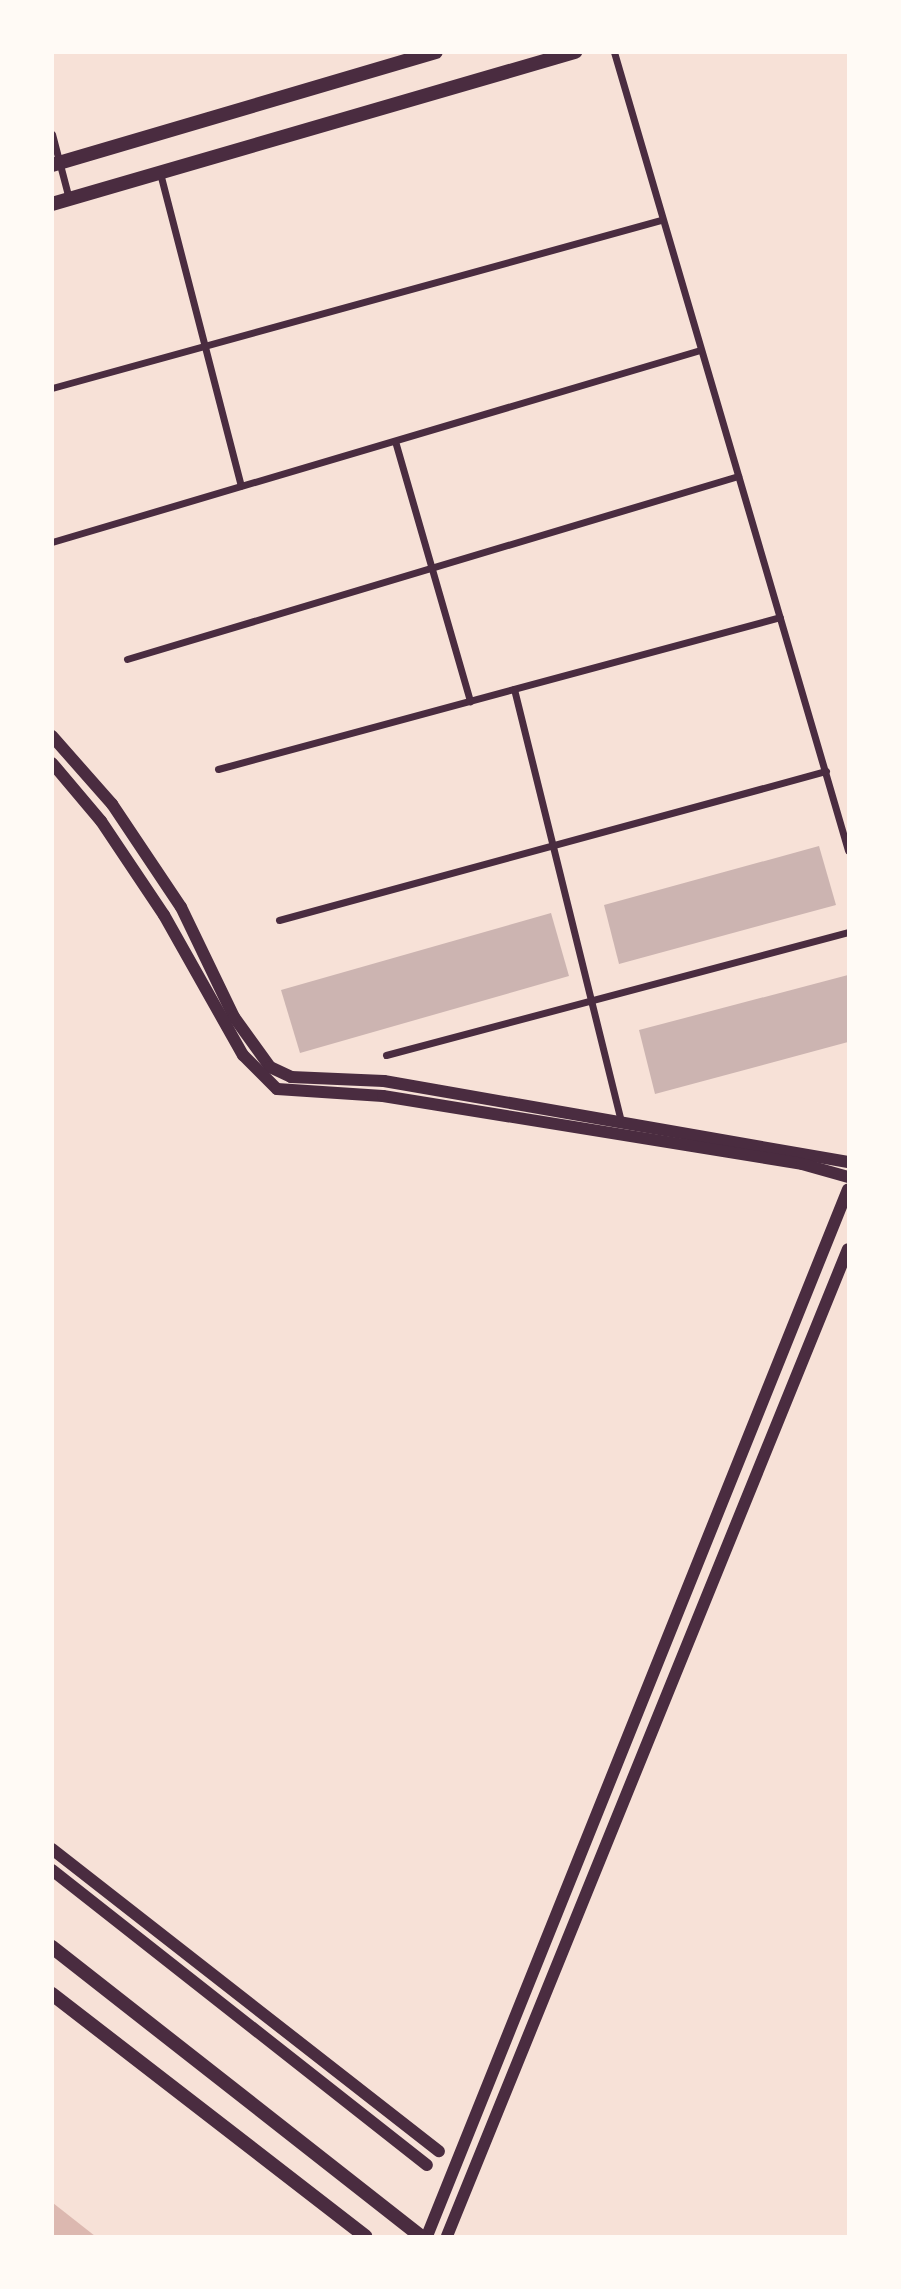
<!DOCTYPE html>
<style>
body{margin:0}
#map{position:relative;width:901px;height:2289px;overflow:hidden;background:#f7e1d7;font-family:"Open Sans",sans-serif}
div>[style]{position:absolute}
[style*='--x']{left:calc(var(--x)*1px);top:calc(var(--y)*1px);width:calc(var(--w)*1px);rotate:calc(var(--a)*1deg)}
.water>*{inset:0;background:#dcb8b0}
.building>*{inset:0;background:#ccb4b1}
.minor>*{height:7px;margin:-3.5px;padding:0 3.5px;transform-origin:3.5px;border-radius:3.5px;background:#4a2c40}
.tertiary>*{height:12px;margin:-6px;padding:0 6px;transform-origin:6px;border-radius:6px;background:#4a2c40}
.secondary>*{height:14px;margin:-7px;padding:0 7px;transform-origin:7px;border-radius:7px;background:#4a2c40}
span{translate:-50% -50%;white-space:nowrap;text-align:center;line-height:1.15;-webkit-text-stroke:7px #fffaf5;paint-order:stroke}
.frame{position:absolute;inset:0;border:54px solid #fffaf5;pointer-events:none}
</style>
<div id="map">
<div class="water">
<i style="clip-path:polygon(53px 2203px,95px 2236px,53px 2236px)"></i>
</div>
<div class="building">
<i style="clip-path:polygon(819px 846px,836px 905px,619px 964px,604px 905px)"></i>
<i style="clip-path:polygon(551px 913px,569px 976px,300px 1053px,281px 990px)"></i>
<i style="clip-path:polygon(848px 975px,848px 1042px,655px 1094px,639px 1030px)"></i>
</div>
<div class="minor">
<i style="--x:614;--y:52;--w:832;--a:73.66"></i>
<i style="--x:52;--y:134;--w:67;--a:75.3"></i>
<i style="--x:160;--y:173;--w:323;--a:75.5"></i>
<i style="--x:52;--y:388;--w:632;--a:-15.42"></i>
<i style="--x:395;--y:441;--w:271;--a:73.9"></i>
<i style="--x:52;--y:542;--w:676;--a:-16.5"></i>
<i style="--x:127;--y:659;--w:638;--a:-16.67"></i>
<i style="--x:514;--y:689;--w:444;--a:76.1"></i>
<i style="--x:218;--y:769;--w:582;--a:-15.13"></i>
<i style="--x:279;--y:920;--w:567;--a:-15.24"></i>
<i style="--x:386;--y:1055;--w:478;--a:-14.9"></i>
</div>
<div class="tertiary">
<i style="--x:52;--y:736;--w:91;--a:48.6"></i>
<i style="--x:112;--y:804;--w:124;--a:56.2"></i>
<i style="--x:181;--y:907;--w:122;--a:64.3"></i>
<i style="--x:234;--y:1017;--w:62;--a:54.2"></i>
<i style="--x:270;--y:1067;--w:23;--a:25"></i>
<i style="--x:291;--y:1077;--w:93;--a:2.5"></i>
<i style="--x:384;--y:1081;--w:471;--a:9.9"></i>
<i style="--x:52;--y:763;--w:76;--a:49.8"></i>
<i style="--x:101;--y:821;--w:113;--a:56.2"></i>
<i style="--x:164;--y:915;--w:161;--a:60.6"></i>
<i style="--x:243;--y:1055;--w:48;--a:45"></i>
<i style="--x:277;--y:1089;--w:106;--a:3.8"></i>
<i style="--x:383;--y:1096;--w:424;--a:9.2"></i>
<i style="--x:802;--y:1164;--w:48;--a:15.8"></i>
<i style="--x:52;--y:1849;--w:491;--a:38"></i>
<i style="--x:52;--y:1870;--w:477;--a:38.2"></i>
<i style="--x:427;--y:2236;--w:1128;--a:-68.09"></i>
<i style="--x:447;--y:2236;--w:1065;--a:-67.89"></i>
</div>
<div class="secondary">
<i style="--x:52;--y:165;--w:400;--a:-16.4"></i>
<i style="--x:52;--y:204;--w:545;--a:-16.21"></i>
<i style="--x:52;--y:1947;--w:469;--a:38.1"></i>
<i style="--x:52;--y:1994;--w:396;--a:37.7"></i>
</div>
<div class="frame"></div>
</div>
